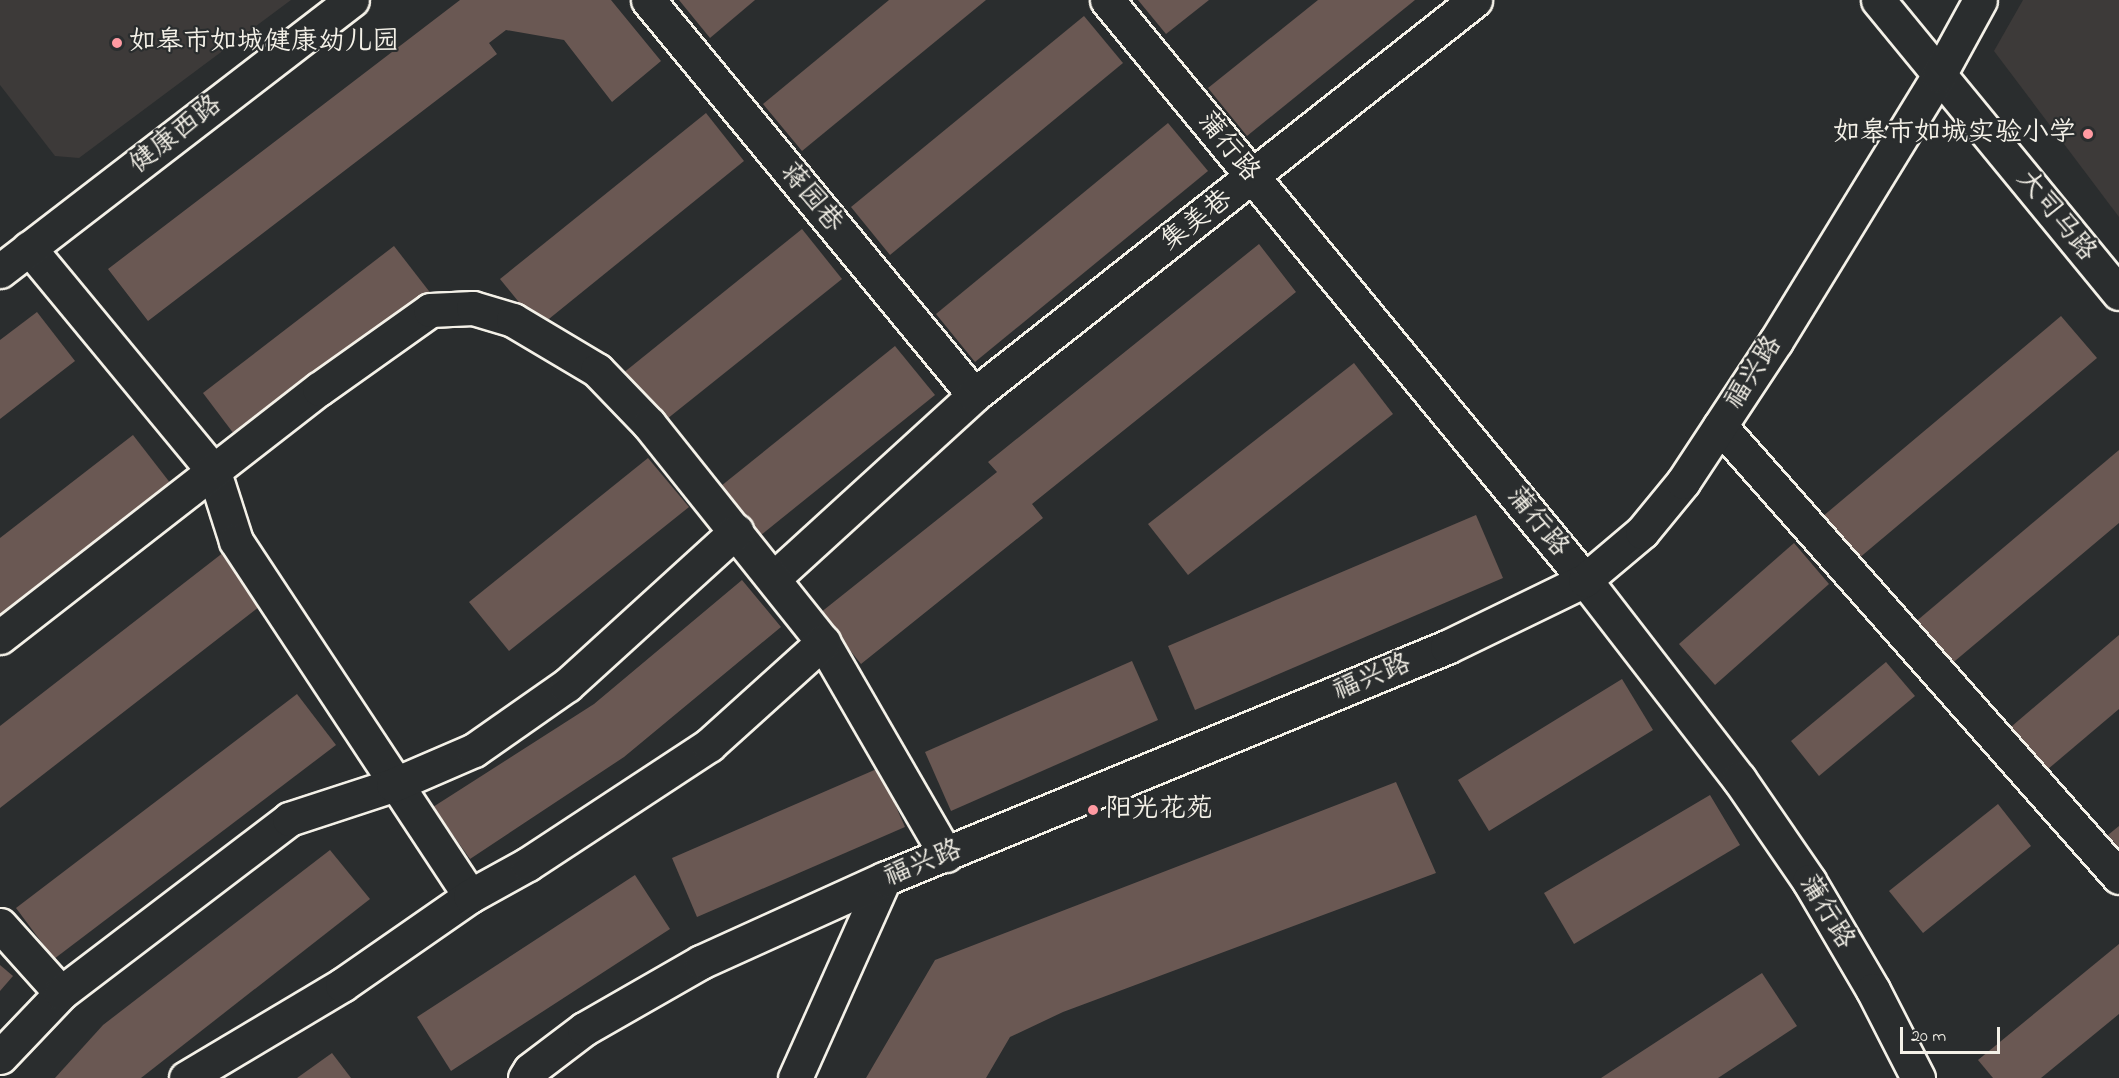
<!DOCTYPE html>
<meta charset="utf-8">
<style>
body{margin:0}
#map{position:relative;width:2119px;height:1078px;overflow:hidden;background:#2a2d2e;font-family:"Indie Flower","LXGW WenKai TC",sans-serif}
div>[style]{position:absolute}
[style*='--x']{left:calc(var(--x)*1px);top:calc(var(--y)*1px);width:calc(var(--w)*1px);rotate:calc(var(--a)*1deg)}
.built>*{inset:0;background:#3d3a39}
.building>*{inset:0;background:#6a5853}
.roads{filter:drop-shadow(2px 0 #f4f1e8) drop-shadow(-2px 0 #f4f1e8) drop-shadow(0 2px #f4f1e8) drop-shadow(0 -2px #f4f1e8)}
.minor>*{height:33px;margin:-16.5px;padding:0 16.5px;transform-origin:16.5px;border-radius:16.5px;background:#2a2d2e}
.tertiary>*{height:33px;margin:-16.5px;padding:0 16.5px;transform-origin:16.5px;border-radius:16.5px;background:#2a2d2e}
.dots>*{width:16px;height:16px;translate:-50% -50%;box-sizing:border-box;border:3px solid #2a2d2e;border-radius:50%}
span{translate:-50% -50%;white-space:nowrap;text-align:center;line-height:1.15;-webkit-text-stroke:4.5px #2a2d2e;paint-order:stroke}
.poi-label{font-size:27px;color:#f4f1e8}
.left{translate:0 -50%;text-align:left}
.right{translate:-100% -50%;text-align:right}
.street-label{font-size:27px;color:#f4f1e8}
.scale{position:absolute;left:1900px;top:1027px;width:100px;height:27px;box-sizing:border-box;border:3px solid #f4f1e8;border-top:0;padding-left:8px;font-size:18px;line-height:21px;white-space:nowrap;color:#f4f1e8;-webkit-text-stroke:4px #2a2d2e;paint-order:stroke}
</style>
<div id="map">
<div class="built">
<i style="clip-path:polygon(0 0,291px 0,79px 158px,55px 156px,0 85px)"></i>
<i style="clip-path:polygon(2023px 0,2119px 0,2119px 217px,1994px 51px)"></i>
</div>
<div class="building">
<i style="clip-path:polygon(460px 0,611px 0,661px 61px,612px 102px,564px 40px,506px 30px,489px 43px,497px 54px,148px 321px,108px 269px)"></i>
<i style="clip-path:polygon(679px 0,755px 0,710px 38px)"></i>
<i style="clip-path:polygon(889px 0,986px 0,802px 151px,763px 104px)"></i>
<i style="clip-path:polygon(1138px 0,1209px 0,1166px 34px)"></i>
<i style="clip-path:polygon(1318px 0,1415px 0,1247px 136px,1208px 88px)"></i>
<i style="clip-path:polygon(1084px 16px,1123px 63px,890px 255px,851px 207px)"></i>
<i style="clip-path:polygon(706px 113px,744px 161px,539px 327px,500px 279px)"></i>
<i style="clip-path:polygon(1168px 123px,1208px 171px,975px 362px,936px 314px)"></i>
<i style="clip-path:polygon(802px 229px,842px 279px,662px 423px,622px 374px)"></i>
<i style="clip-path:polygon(1259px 244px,1296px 292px,1032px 504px,1043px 518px,861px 664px,820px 613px,997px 472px,988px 462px)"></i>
<i style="clip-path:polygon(394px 246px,432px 295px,240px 442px,203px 393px)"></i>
<i style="clip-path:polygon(37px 312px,75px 361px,0 419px,0 340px)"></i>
<i style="clip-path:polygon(2061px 316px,2097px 358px,1858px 559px,1822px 517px)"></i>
<i style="clip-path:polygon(895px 346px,935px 395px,756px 539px,716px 490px)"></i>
<i style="clip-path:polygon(1354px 363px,1393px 414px,1188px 575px,1148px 524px)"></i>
<i style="clip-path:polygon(133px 435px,171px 484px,0 617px,0 538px)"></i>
<i style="clip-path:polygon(2119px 450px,2119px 523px,1949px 666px,1913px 624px)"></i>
<i style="clip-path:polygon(648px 458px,689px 507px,509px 651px,469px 602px)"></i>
<i style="clip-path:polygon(1476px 515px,1503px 578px,1195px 710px,1168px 646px)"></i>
<i style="clip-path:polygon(1794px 543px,1829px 584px,1715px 685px,1679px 644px)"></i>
<i style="clip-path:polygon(224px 552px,264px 603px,0 808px,0 726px)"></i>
<i style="clip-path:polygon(742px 580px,781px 627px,624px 757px,470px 859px,433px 807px,594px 704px)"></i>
<i style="clip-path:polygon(2119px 635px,2119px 709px,2041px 775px,2005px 732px)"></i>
<i style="clip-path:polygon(1132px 661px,1158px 720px,951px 811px,925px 752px)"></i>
<i style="clip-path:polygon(1886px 662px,1915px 696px,1819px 776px,1791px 741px)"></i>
<i style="clip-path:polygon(1622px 679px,1653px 730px,1489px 831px,1458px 780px)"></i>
<i style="clip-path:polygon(297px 694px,336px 745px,54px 959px,16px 908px)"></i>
<i style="clip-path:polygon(879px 768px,905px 827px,697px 917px,672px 858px)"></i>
<i style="clip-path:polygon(1396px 782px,1436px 873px,1063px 1012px,1010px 1037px,986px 1078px,866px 1078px,935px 960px)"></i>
<i style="clip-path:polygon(1710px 795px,1740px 845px,1574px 944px,1544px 893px)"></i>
<i style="clip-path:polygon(1998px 804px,2031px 846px,1923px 933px,1889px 891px)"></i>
<i style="clip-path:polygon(2119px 826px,2119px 848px,2108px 835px)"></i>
<i style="clip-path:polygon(330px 850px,370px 899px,141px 1078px,55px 1078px,103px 1025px)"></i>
<i style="clip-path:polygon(635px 875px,670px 929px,451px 1071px,417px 1017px)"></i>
<i style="clip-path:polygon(2119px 944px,2119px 1014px,2041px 1078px,1993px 1078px,1978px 1060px)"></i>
<i style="clip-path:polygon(0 965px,13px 976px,0 991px)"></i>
<i style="clip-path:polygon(1762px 973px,1797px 1026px,1718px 1078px,1601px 1078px)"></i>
<i style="clip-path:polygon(332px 1053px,351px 1078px,297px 1078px)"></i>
</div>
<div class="roads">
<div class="minor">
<i style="--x:648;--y:0;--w:512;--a:50.47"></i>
<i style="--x:1107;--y:0;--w:752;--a:50.51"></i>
<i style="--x:1585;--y:580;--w:252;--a:52.3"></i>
<i style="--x:1739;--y:779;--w:124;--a:55.5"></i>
<i style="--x:1809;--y:881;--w:126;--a:59.6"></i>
<i style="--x:1873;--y:990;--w:99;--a:62.9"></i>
<i style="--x:29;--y:248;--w:291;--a:50.4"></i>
<i style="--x:214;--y:472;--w:72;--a:72.3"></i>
<i style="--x:236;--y:541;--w:425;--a:56.6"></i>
<i style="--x:1720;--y:426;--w:602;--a:48.5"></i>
<i style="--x:775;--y:577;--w:270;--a:-42.4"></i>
<i style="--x:974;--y:395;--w:638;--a:-38.25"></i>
<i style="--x:0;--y:637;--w:404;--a:-37.9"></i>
<i style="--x:319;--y:389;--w:136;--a:-35.4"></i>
<i style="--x:430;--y:310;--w:43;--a:-2.7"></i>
<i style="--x:473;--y:308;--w:42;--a:16.7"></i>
<i style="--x:513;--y:320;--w:98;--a:30.8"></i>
<i style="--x:597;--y:370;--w:75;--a:46.1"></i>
<i style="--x:649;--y:424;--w:279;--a:51.4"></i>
<i style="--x:823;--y:642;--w:246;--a:60"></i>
<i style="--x:0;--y:925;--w:91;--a:48.1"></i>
<i style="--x:0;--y:1057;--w:88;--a:-46.4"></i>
<i style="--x:61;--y:993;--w:287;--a:-37.3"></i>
<i style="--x:289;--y:819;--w:109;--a:-18.1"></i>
<i style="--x:393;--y:785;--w:88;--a:-23.4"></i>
<i style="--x:474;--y:750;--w:113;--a:-35"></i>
<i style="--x:567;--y:685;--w:229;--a:-42.3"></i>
<i style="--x:186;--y:1078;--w:182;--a:-30.8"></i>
<i style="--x:342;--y:985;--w:156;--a:-34.8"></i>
<i style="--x:470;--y:896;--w:66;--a:-28.9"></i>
<i style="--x:528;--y:864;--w:217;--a:-33.3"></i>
<i style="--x:709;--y:745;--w:154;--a:-42.1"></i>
<i style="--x:795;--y:1078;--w:218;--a:-65.9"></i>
</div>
<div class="tertiary">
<i style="--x:1878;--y:0;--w:379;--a:50.6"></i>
<i style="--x:0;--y:271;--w:444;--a:-37.6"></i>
<i style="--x:525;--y:1078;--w:9;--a:-58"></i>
<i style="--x:530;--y:1070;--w:68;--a:-37.2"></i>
<i style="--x:584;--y:1029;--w:135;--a:-29.8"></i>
<i style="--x:701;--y:962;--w:201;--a:-24.4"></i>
<i style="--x:884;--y:879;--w:609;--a:-22.4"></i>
<i style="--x:1447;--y:647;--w:153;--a:-25.9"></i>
<i style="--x:1585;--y:580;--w:75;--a:-40.1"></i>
<i style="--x:1642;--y:532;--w:65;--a:-50.6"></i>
<i style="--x:1683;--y:482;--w:169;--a:-56.6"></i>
<i style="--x:1776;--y:341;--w:312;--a:-58.5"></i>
<i style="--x:1939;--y:75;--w:85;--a:-61.3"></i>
</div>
</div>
<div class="dots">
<i style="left:117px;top:43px;background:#ff9aa2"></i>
<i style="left:2088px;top:134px;background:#ff9aa2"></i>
<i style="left:1093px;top:810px;background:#ff9aa2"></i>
</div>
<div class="poi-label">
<span class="left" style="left:129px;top:43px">如皋市如城健康幼儿园</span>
<span class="right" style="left:2076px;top:134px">如皋市如城实验小学</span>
<span class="left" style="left:1105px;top:810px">阳光花苑</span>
</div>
<div class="street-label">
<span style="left:176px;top:135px;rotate:-38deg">健康西路</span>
<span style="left:1228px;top:147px;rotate:51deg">蒲行路</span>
<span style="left:811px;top:198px;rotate:50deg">蒋园巷</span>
<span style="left:2056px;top:216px;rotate:51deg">大司马路</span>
<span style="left:1197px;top:221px;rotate:-38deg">集美巷</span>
<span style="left:1754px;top:373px;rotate:-57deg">福兴路</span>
<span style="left:1537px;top:522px;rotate:51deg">蒲行路</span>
<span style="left:1372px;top:678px;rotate:-22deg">福兴路</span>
<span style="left:923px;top:864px;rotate:-22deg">福兴路</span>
<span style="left:1826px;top:912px;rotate:59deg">蒲行路</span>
</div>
<div class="scale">20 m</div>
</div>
